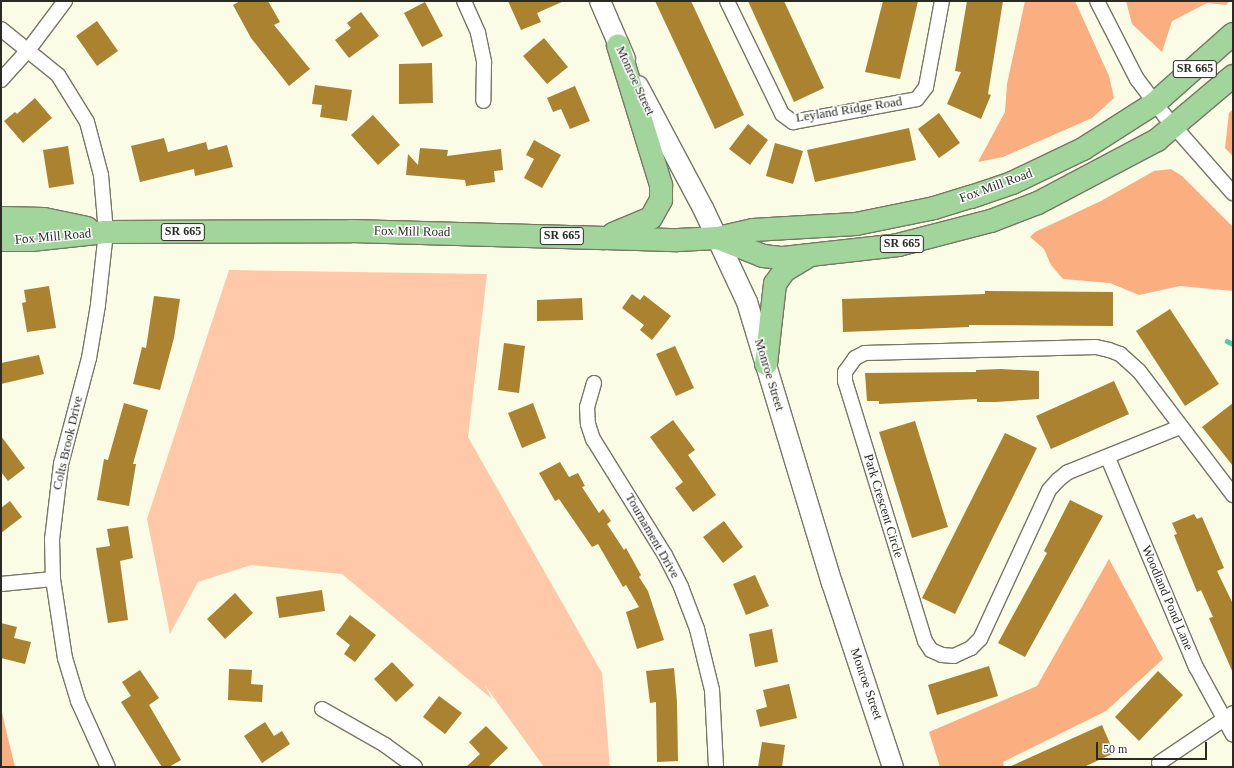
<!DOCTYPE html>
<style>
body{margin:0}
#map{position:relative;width:1234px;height:768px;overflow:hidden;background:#fafce6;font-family:"Times New Roman",serif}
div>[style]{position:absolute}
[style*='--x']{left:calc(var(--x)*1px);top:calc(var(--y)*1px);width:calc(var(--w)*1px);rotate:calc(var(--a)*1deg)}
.green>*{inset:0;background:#fec8a9}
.forest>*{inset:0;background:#fbae80}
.stream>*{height:4.5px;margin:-2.25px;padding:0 2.25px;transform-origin:2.25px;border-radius:2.25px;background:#5cc6a7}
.building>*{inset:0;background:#aa8230}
.roads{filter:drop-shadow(1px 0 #767864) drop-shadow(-1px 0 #767864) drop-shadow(0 1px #767864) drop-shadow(0 -1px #767864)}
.street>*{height:14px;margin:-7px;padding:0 7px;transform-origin:7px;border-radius:7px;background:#fff}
.secondary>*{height:20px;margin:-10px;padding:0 10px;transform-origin:10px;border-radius:10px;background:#fff}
.primary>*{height:22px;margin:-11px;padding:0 11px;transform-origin:11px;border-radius:11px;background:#a1d59b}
span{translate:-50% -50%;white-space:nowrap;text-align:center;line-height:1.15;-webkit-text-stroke:3px #fff;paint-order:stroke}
.shield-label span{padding:1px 3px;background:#fff;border:1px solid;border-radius:3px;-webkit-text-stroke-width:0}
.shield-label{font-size:12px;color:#2a2b23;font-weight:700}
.street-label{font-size:13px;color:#2a2b23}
.frame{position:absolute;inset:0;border:2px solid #2a2b23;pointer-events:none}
.scale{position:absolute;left:1096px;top:742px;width:111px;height:18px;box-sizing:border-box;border:2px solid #2a2b23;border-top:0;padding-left:5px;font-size:12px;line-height:14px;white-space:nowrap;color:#2a2b23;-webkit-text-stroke:3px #fff;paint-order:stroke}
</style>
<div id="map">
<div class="green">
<i style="clip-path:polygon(229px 270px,487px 274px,468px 437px,602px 673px,610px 767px,544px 767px,484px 684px,492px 699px,342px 574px,251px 565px,198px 582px,170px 634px,147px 519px)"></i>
</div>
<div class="forest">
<i style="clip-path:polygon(1025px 1px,1075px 1px,1109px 76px,1114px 98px,1092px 118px,1003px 157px,978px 162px,1005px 112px,1007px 84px)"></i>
<i style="clip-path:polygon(1126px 1px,1230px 1px,1226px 5px,1207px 3px,1172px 21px,1162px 52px,1132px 24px)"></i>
<i style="clip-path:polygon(1233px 109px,1233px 156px,1225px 148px,1229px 113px)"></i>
<i style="clip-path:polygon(1171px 169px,1182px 176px,1233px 227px,1233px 291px,1180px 286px,1139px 295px,1110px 283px,1063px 279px,1051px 265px,1044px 249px,1030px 237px,1035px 232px,1101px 201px,1154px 171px)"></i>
<i style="clip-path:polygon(1109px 559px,1163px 659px,1106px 711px,1003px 762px,1004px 767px,940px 767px,929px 732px,1037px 686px)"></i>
<i style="clip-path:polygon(1px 707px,5px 726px,15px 767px,1px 767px)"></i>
</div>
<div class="stream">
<i style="--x:1227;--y:341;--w:7;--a:27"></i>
</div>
<div class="building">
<i style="clip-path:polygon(240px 1px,268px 1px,280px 22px,274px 25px,310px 69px,289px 86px,251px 38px,233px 5px)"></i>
<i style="clip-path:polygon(508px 1px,564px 1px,537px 13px,541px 22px,521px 30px)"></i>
<i style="clip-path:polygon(655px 1px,691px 1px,744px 115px,715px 129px)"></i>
<i style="clip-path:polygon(748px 1px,784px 1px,824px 88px,794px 102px)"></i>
<i style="clip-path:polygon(883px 1px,918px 1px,900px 79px,865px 72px)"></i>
<i style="clip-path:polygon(967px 1px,1003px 1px,988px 94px,991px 95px,981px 119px,947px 104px,961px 72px,955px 71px)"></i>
<i style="clip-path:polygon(425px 2px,443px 36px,422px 47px,404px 13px)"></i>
<i style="clip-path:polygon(361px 12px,379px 36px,349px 58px,335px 40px,351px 28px,347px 23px)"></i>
<i style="clip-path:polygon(97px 21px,118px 51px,97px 66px,76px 36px)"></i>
<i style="clip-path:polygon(544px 38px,568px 67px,547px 84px,523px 56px)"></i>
<i style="clip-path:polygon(432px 63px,433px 103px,399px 104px,399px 64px)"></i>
<i style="clip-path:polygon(315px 85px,352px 90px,347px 121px,320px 117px,322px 105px,312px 104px)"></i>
<i style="clip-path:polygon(575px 86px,590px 121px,570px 129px,561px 109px,553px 112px,547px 98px)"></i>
<i style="clip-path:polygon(35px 98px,52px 118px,23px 143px,4px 121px,15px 112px,17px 114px)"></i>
<i style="clip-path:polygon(939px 113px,960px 143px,939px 158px,918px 129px)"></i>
<i style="clip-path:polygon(373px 115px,400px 145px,378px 165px,351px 135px)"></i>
<i style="clip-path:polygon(748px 124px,768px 140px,750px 165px,729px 149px)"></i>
<i style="clip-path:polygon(909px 128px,916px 160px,815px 182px,807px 150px)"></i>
<i style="clip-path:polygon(164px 138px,168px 152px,206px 142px,208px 150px,227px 145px,233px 167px,195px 176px,194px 169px,140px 182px,131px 146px)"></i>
<i style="clip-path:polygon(534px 140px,561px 155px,542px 188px,524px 178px,534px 159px,526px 155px)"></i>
<i style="clip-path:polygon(775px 143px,803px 151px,793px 184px,766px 176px)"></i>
<i style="clip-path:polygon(68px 146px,74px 184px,49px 188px,43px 150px)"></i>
<i style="clip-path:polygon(420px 148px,448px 150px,447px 156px,501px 149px,503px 170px,494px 171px,495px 182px,466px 186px,465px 180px,406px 175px,408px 154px,418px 165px)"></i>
<i style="clip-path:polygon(49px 286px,56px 328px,27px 332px,22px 303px,26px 302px,24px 290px)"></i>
<i style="clip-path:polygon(985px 291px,1113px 292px,1113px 326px,969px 325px,969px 327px,843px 332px,842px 299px,985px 294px)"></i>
<i style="clip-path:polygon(632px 294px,640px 300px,644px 295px,671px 316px,652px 340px,640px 330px,644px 325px,622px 308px)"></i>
<i style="clip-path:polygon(154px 296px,180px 299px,174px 338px,160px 390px,133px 384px,142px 347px,146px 348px)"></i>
<i style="clip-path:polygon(582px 298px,583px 320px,537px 321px,537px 300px)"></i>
<i style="clip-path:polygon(1170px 309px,1219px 384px,1185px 406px,1136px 331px)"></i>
<i style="clip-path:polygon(504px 343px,525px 346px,519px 393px,498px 390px)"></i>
<i style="clip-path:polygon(675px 346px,694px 388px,676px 396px,656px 354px)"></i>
<i style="clip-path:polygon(39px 355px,44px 374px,1px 384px,1px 363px)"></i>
<i style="clip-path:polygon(1001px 369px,1039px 371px,1039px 399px,996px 402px,977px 402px,977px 399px,879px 404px,879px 401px,867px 401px,865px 373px,976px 372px,976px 370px)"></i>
<i style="clip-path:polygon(1114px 381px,1129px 414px,1051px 449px,1036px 416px)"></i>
<i style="clip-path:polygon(124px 403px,148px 410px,133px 464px,136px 464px,129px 506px,97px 500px,104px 459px,108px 460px)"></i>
<i style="clip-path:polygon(533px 403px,546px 438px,522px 448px,508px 413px)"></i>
<i style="clip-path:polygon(1233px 403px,1233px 466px,1202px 427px)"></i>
<i style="clip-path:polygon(673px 420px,695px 450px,688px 455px,716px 495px,693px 512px,675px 488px,683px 482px,650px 437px)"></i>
<i style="clip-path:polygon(915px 421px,948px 527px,912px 538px,879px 432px)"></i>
<i style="clip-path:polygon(1005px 433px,1037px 448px,955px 614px,922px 598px)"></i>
<i style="clip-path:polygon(1px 436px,25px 468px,8px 481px,1px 472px)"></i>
<i style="clip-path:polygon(560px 462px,569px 477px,578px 473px,585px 486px,582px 487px,599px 513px,603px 509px,611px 521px,607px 524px,624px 550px,626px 548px,641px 575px,639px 577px,648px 591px,664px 640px,637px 649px,626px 612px,639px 607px,626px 585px,623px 587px,598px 544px,592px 547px,559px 499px,555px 501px,539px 473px)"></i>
<i style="clip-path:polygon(1070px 500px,1103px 516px,1025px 657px,998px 643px,1047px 553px,1044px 551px)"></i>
<i style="clip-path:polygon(10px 501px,22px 517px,1px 533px,1px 508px)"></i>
<i style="clip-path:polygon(1194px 514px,1197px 519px,1202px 517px,1224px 568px,1217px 571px,1233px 604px,1233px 673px,1209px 618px,1213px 617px,1201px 590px,1197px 592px,1174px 535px,1177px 534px,1172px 523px)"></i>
<i style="clip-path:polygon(724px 521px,743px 547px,723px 563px,703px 537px)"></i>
<i style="clip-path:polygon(128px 526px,133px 558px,120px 561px,128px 620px,108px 623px,96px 548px,110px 546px,107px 529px)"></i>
<i style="clip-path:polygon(755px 575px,769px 606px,746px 615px,733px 584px)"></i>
<i style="clip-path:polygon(322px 590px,325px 611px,279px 618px,276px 597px)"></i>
<i style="clip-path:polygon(235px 593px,253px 613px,225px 639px,207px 619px)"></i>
<i style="clip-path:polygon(350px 615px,376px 635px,355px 662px,344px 654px,350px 645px,336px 634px)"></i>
<i style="clip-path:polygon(1px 623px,17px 627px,14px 638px,31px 642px,25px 664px,1px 658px)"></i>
<i style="clip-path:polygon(772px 629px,778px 662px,755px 667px,749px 634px)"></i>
<i style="clip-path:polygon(392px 662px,414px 685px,396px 702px,374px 679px)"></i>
<i style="clip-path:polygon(989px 666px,998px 696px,937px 715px,928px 685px)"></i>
<i style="clip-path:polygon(674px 668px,677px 702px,678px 761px,657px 762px,656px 702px,650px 703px,646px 671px)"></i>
<i style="clip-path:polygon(229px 669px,252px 670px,251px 684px,263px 685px,262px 702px,228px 700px)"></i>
<i style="clip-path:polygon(140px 670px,159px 698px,149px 705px,181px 760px,169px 767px,162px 767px,121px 702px,131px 696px,122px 682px)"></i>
<i style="clip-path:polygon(1158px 671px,1183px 695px,1139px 741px,1115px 717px)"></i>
<i style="clip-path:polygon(789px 684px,797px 718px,760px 727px,756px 710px,767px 707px,763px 690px)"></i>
<i style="clip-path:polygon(439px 696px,462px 713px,445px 734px,423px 717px)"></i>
<i style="clip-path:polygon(265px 722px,274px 736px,282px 731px,290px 744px,262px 763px,244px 736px)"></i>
<i style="clip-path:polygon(1102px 725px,1114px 753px,1084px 767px,1009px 767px)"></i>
<i style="clip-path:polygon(486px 726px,508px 748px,488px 767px,466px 767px,480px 754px,469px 742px)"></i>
<i style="clip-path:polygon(762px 742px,785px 745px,782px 767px,758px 767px)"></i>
</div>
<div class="roads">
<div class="street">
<i style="--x:464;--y:1;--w:35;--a:66"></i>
<i style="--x:478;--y:33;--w:30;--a:78"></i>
<i style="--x:484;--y:62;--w:39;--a:91"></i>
<i style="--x:727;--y:1;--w:126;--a:64"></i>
<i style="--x:782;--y:114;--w:14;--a:36"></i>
<i style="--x:793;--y:122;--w:126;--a:-10.5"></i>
<i style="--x:917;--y:99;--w:15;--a:-53"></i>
<i style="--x:926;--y:87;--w:87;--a:-79.5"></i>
<i style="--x:1097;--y:1;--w:88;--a:62.9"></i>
<i style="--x:1137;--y:79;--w:46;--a:52.9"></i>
<i style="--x:1165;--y:116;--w:103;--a:48.6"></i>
<i style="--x:1;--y:29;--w:73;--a:38.9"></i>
<i style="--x:58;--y:75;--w:55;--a:58.3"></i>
<i style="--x:87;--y:122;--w:55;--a:75.2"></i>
<i style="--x:101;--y:175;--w:57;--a:85"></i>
<i style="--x:106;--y:232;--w:73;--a:96.3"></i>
<i style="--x:98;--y:305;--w:54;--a:99.6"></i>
<i style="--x:89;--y:358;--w:110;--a:104.8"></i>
<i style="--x:61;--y:464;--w:76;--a:96.8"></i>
<i style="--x:52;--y:539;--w:40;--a:88.6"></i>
<i style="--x:53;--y:579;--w:80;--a:81.4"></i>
<i style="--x:65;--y:658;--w:45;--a:73.2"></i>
<i style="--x:78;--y:701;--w:72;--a:65.6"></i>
<i style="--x:1;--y:80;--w:42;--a:-47.9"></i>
<i style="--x:29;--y:49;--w:60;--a:-53.1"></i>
<i style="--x:594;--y:383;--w:25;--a:106"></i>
<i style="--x:587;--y:407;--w:17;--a:87"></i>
<i style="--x:588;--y:424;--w:16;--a:72"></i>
<i style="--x:593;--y:439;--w:137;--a:58.2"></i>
<i style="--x:665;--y:555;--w:36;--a:63"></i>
<i style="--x:681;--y:587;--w:45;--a:69.1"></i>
<i style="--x:697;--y:629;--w:63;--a:76.2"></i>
<i style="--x:712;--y:690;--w:77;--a:87"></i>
<i style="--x:1180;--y:427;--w:121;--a:158.1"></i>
<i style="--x:1068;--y:472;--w:13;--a:141"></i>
<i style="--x:1058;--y:480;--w:13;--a:132"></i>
<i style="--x:1049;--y:490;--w:164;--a:114.8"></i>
<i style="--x:980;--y:639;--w:13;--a:135"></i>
<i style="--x:971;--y:648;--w:19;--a:155"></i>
<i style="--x:954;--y:656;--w:12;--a:-175"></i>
<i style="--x:942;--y:655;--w:12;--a:-156"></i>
<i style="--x:931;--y:650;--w:11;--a:-124"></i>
<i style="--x:925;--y:641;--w:272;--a:-107.1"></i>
<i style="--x:845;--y:381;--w:9;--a:-90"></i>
<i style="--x:845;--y:372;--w:17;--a:-54"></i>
<i style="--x:855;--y:358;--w:11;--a:-27"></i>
<i style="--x:865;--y:353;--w:231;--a:-1.5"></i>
<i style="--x:1096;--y:347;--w:13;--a:13"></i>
<i style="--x:1109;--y:350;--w:12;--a:20"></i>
<i style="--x:1120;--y:354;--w:25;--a:42"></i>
<i style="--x:1139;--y:371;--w:156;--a:52.8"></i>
<i style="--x:1108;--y:458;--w:227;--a:67.2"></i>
<i style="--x:1196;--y:667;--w:77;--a:61.4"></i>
<i style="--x:1;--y:584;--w:52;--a:-5.5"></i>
<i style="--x:322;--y:709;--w:73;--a:29.7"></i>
<i style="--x:385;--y:745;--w:37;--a:36"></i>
<i style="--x:1159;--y:763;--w:89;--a:-34"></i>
</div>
<div class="secondary">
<i style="--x:600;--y:1;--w:63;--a:66.7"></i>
<i style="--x:638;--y:86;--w:138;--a:62"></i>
<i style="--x:703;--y:208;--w:104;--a:64.9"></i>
<i style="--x:747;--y:302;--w:294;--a:73.2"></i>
<i style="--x:832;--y:583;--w:194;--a:71.7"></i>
</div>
<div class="primary">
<i style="--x:1;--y:218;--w:43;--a:1.3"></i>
<i style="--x:44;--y:219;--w:44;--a:11.8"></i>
<i style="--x:613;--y:234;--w:41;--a:-22.8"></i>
<i style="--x:651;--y:218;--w:21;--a:-61"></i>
<i style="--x:661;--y:200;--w:15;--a:-90"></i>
<i style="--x:661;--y:185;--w:146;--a:-107.1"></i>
<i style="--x:718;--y:238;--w:48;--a:21.8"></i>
<i style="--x:763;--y:256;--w:20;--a:6"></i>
<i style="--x:783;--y:258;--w:116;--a:-6.4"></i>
<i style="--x:898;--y:245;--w:96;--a:-14.5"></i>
<i style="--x:991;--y:221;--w:50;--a:-21"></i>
<i style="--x:1038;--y:203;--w:135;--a:-27.9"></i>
<i style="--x:1157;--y:140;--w:99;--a:-40.1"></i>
<i style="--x:1;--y:240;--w:30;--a:0"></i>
<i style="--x:31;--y:240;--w:75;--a:-6.1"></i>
<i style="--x:106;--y:232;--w:245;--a:-0.2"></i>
<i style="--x:351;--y:231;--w:327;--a:1.6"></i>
<i style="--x:678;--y:240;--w:40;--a:-2.9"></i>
<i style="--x:718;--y:238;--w:36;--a:-13"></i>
<i style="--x:753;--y:230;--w:103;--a:-3.3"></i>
<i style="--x:856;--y:224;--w:80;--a:-11.6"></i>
<i style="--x:934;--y:208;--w:39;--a:-17"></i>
<i style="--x:971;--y:197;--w:43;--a:-18.9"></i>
<i style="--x:1012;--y:183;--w:79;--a:-25.6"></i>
<i style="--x:1083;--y:149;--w:85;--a:-32.6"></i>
<i style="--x:1155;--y:103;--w:104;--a:-41.5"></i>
<i style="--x:766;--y:364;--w:81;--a:-83.6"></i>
<i style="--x:775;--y:284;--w:16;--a:-55"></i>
<i style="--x:784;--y:271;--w:27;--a:-31"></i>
</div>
</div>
<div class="shield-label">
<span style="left:1195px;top:69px">SR 665</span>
<span style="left:183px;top:232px">SR 665</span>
<span style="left:562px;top:236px">SR 665</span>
<span style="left:902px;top:244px">SR 665</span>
</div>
<div class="street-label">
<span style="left:635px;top:81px;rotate:65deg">Monroe Street</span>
<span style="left:849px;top:110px;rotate:-9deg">Leyland Ridge Road</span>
<span style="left:996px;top:186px;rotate:-20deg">Fox Mill Road</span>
<span style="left:412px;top:232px;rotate:1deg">Fox Mill Road</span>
<span style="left:53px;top:237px;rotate:-5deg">Fox Mill Road</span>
<span style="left:769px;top:375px;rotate:73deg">Monroe Street</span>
<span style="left:68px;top:443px;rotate:-77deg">Colts Brook Drive</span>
<span style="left:883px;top:506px;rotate:73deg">Park Crescent Circle</span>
<span style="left:652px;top:536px;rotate:60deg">Tournament Drive</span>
<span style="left:1167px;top:598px;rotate:67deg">Woodland Pond Lane</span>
<span style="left:866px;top:684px;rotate:71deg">Monroe Street</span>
</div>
<div class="frame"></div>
<div class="scale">50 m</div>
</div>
